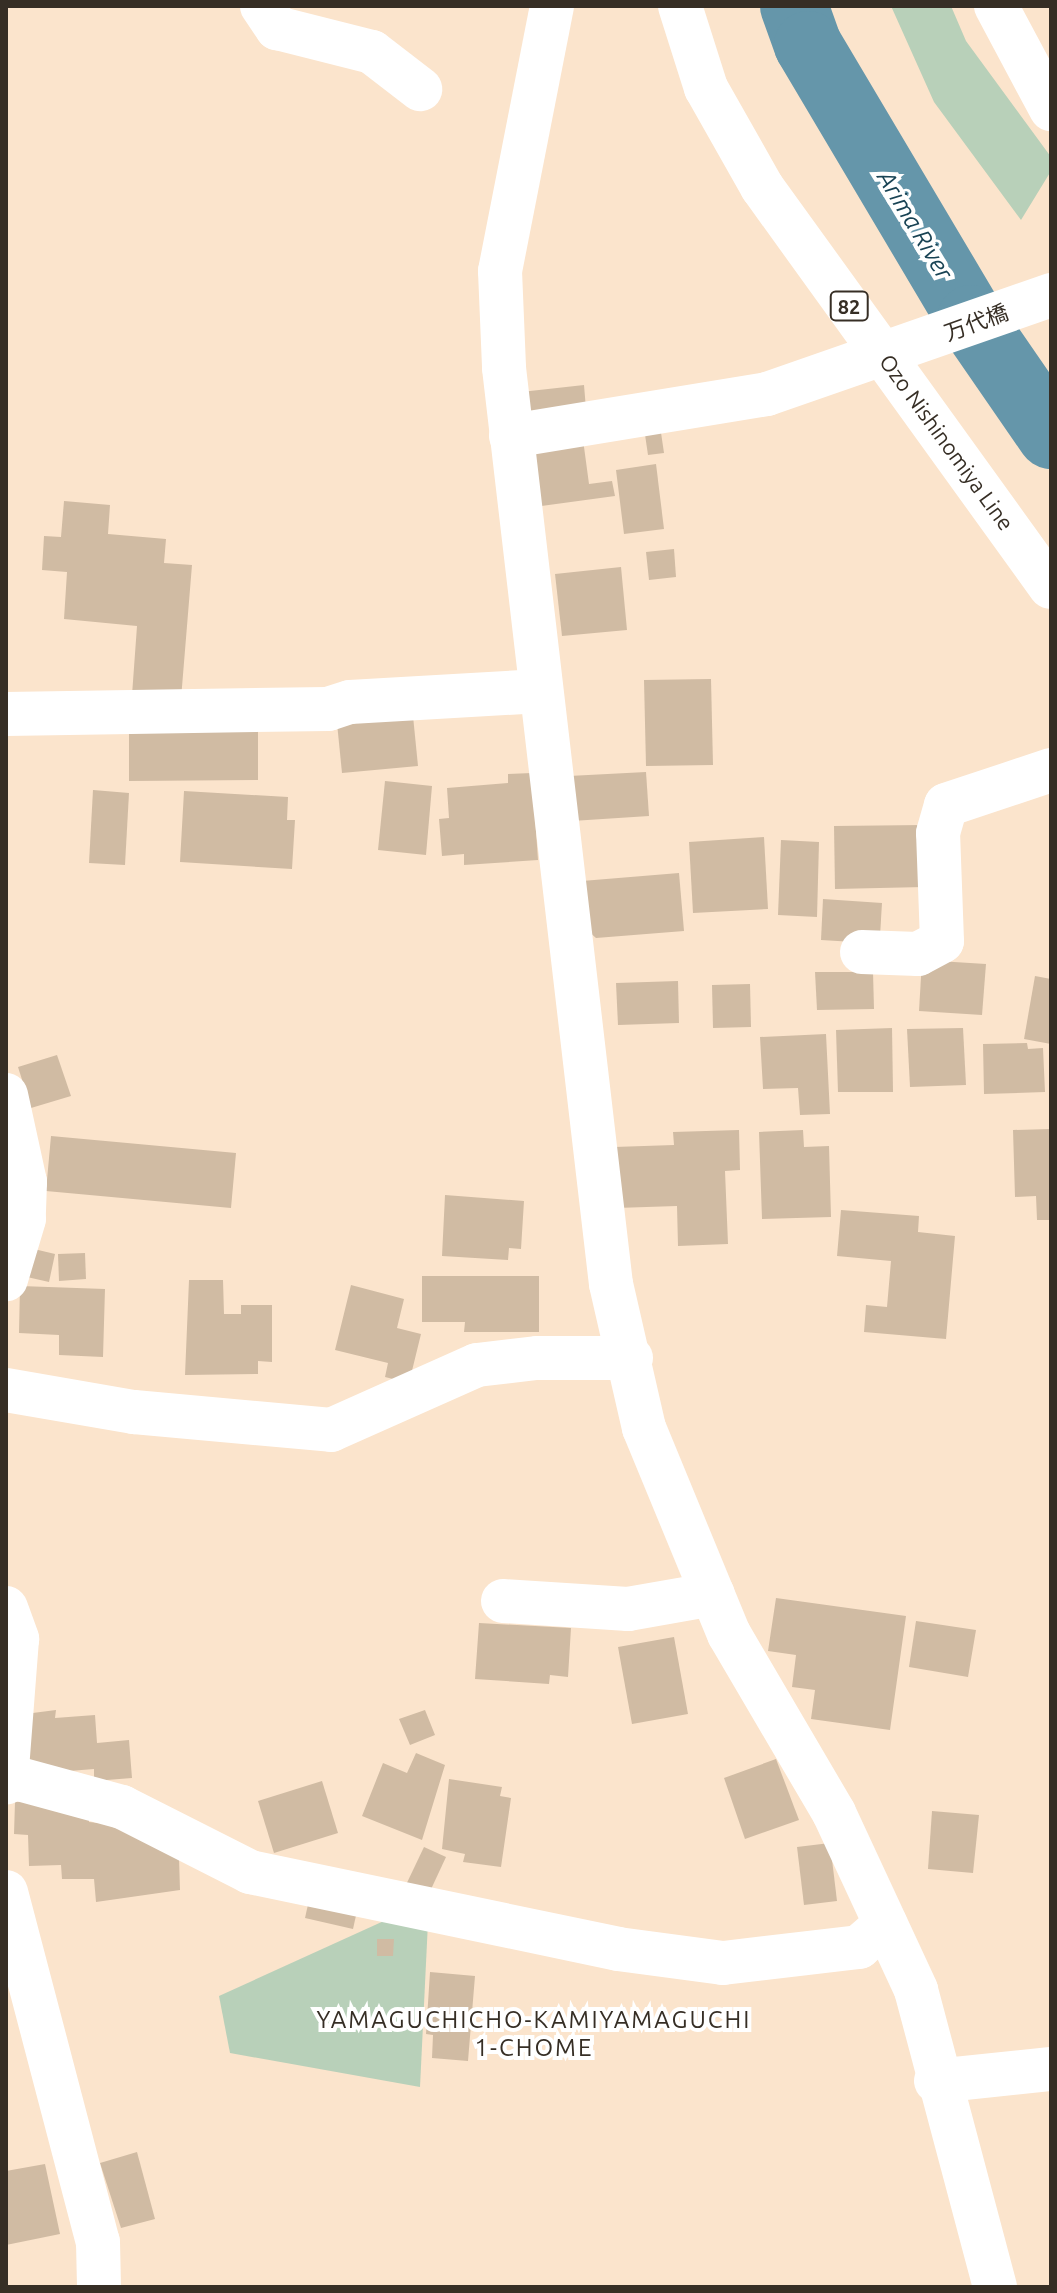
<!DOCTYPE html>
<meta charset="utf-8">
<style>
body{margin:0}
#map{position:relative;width:1057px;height:2293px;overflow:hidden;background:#fbe4cc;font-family:Ubuntu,"Noto Sans JP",sans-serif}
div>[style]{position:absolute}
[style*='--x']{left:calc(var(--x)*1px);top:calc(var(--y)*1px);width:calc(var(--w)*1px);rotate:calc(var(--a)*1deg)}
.green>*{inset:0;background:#b8d0b9}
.river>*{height:68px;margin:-34px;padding:0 34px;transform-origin:34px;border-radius:34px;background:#6596aa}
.building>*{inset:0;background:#d0bba3}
.minor>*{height:44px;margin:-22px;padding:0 22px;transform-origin:22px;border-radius:22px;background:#fff}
.major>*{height:44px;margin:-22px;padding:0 22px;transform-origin:22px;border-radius:22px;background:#fff}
span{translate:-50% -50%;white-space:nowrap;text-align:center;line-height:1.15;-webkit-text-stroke:8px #fff;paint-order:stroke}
.shield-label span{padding:2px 6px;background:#fff;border:2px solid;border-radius:6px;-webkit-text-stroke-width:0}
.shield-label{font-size:20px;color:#362e25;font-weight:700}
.street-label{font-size:22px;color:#362e25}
.water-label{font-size:24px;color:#194354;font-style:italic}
.neighbourhood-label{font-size:24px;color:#362e25;letter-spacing:2px}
.frame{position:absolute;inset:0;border:8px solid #362e25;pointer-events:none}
</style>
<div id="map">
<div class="green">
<i style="clip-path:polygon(891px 6px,951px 6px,966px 41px,1051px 157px,1051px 171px,1021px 220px,934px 102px)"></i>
<i style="clip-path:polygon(397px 1915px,428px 1922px,420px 2087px,230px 2053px,219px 1996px)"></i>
</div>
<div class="river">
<i style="--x:794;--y:6;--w:41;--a:70.3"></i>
<i style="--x:808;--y:45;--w:319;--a:59.3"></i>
<i style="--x:971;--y:319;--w:141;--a:55.4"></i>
</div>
<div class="building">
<i style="clip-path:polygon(584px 385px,587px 421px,525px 426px,521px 392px)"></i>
<i style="clip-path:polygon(659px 419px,664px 453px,648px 455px,643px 421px)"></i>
<i style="clip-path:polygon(582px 432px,589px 484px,612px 481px,615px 496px,534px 507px,525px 439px)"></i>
<i style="clip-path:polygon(656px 464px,664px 529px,624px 534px,616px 470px)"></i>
<i style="clip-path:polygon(64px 501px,110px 505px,108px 534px,166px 539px,164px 563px,192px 565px,181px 699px,132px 695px,137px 626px,64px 619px,67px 572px,42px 570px,44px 536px,61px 537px)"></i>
<i style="clip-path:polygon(674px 549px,676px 577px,649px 580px,646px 552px)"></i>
<i style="clip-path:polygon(621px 567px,627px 630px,562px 636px,555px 574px)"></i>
<i style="clip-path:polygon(711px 679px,713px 765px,646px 766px,644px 680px)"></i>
<i style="clip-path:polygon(413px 716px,418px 766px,342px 773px,337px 723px)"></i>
<i style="clip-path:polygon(258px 730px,258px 780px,129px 781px,129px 731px)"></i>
<i style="clip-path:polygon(646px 772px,649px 816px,572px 821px,569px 776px)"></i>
<i style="clip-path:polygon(532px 773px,538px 860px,464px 865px,464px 854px,442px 856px,439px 819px,449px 818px,447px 788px,508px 783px,508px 774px)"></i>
<i style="clip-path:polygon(385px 781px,432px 786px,426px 855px,378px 850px)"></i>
<i style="clip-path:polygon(93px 790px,129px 793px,125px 865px,89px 863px)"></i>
<i style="clip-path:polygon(184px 791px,288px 797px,287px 820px,295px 820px,292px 869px,180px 862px)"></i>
<i style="clip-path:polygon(923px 825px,924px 887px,835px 889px,834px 826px)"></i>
<i style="clip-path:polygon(764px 837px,768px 909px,693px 913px,689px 842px)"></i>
<i style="clip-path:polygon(781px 840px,819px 842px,817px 917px,778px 915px)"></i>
<i style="clip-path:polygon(679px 873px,684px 931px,596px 938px,586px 929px,582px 881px)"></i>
<i style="clip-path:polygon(823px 899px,882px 903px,880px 936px,854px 942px,821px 940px)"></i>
<i style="clip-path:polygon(922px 960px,986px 964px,982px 1015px,919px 1011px)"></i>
<i style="clip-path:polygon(815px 972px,873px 972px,874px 1009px,817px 1010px)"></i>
<i style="clip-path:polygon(1035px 976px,1051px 979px,1051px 1044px,1024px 1039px)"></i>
<i style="clip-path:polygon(678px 981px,679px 1023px,618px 1025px,616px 983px)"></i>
<i style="clip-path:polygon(750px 984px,751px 1027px,713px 1028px,712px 985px)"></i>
<i style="clip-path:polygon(892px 1028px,893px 1092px,838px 1092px,836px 1030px)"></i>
<i style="clip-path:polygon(963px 1028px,966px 1085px,910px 1087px,907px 1029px)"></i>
<i style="clip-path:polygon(826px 1034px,830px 1114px,800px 1115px,798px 1088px,763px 1089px,760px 1037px)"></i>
<i style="clip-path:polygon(1027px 1043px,1028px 1049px,1043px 1048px,1045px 1092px,984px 1094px,983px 1044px)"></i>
<i style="clip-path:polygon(57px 1055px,71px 1096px,31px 1108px,18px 1067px)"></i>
<i style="clip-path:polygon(1051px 1129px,1051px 1220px,1037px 1220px,1036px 1196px,1015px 1197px,1013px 1130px)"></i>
<i style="clip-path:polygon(739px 1130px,740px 1170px,725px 1171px,728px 1244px,678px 1246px,677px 1206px,616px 1208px,614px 1147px,674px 1145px,673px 1132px)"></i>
<i style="clip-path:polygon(803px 1130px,804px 1147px,829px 1146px,831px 1217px,762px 1219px,759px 1132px)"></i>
<i style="clip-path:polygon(51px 1136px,236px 1153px,231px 1208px,46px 1191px)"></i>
<i style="clip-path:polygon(445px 1195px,524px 1201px,521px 1249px,509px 1248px,508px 1260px,442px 1256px)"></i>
<i style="clip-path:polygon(841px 1210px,919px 1216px,918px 1232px,955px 1236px,946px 1339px,864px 1332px,866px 1305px,887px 1307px,891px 1261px,837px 1256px)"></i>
<i style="clip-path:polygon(34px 1249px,55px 1254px,49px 1282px,27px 1277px)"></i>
<i style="clip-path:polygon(85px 1253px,86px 1279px,59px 1281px,58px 1254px)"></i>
<i style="clip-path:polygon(422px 1276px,539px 1276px,539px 1332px,464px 1332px,465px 1322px,422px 1322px)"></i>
<i style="clip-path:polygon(189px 1280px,223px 1280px,224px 1314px,241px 1314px,241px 1305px,272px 1305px,272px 1362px,258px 1361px,258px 1374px,185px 1375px)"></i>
<i style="clip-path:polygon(351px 1285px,404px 1299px,397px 1328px,421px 1334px,409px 1383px,385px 1377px,388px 1363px,335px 1350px)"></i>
<i style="clip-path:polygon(20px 1286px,105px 1289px,103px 1357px,59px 1355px,59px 1335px,19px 1333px)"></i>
<i style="clip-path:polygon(776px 1598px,906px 1616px,890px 1730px,811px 1719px,815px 1690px,792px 1687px,796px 1655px,768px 1651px)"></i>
<i style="clip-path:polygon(916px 1621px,976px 1630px,968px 1677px,909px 1667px)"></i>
<i style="clip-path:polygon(479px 1623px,571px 1628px,568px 1677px,550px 1675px,549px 1684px,475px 1679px)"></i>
<i style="clip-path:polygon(674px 1637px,688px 1714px,632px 1724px,618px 1647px)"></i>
<i style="clip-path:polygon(56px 1710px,55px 1718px,95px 1715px,97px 1743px,129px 1740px,132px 1778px,94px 1781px,94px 1769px,20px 1775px,25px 1714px)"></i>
<i style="clip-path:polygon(425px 1710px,435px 1735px,410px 1745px,399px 1719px)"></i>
<i style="clip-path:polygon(416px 1753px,445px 1765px,422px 1840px,362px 1816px,383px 1763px,407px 1773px)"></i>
<i style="clip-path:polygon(776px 1759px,799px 1820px,745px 1839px,724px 1778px)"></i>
<i style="clip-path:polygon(449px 1779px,502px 1787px,500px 1796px,511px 1798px,501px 1867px,463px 1862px,465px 1854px,442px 1849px)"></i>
<i style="clip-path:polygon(322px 1781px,338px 1833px,274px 1853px,258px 1801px)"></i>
<i style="clip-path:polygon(15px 1802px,43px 1802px,89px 1813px,89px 1822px,119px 1825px,179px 1857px,180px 1890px,96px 1902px,94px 1879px,62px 1879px,61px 1865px,29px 1866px,28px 1835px,14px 1834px)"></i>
<i style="clip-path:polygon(932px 1811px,979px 1815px,973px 1873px,928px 1869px)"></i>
<i style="clip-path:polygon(830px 1843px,837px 1901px,804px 1905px,797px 1847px)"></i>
<i style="clip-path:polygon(424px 1847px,446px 1857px,426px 1900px,404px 1889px)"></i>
<i style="clip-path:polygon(309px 1900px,357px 1911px,353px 1929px,305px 1918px)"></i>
<i style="clip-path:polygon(377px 1939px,394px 1939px,393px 1956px,377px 1956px)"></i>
<i style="clip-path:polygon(430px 1972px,475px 1976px,468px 2061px,432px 2058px,433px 2035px,426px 2034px)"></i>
<i style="clip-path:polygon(137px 2152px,155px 2219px,121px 2228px,100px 2163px)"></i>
<i style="clip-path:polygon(45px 2164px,60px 2234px,6px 2245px,6px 2171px)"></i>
</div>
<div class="minor">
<i style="--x:262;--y:6;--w:27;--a:56"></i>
<i style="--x:277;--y:28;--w:98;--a:14.2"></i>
<i style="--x:372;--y:52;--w:61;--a:37.6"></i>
<i style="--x:552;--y:6;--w:270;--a:101.1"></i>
<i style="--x:500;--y:271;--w:97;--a:87.6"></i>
<i style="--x:504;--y:368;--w:922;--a:83.34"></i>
<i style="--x:611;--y:1284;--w:148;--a:77.1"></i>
<i style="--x:644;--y:1428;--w:223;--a:67.6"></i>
<i style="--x:729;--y:1634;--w:208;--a:59.6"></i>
<i style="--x:834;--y:1813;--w:195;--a:65.1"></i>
<i style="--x:916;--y:1990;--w:307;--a:75.1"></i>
<i style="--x:996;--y:6;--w:117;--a:61.9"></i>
<i style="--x:511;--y:436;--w:259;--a:-9.3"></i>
<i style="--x:767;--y:394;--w:301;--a:-19.2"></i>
<i style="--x:6;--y:714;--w:322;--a:-0.9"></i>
<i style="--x:328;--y:709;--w:23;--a:-18"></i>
<i style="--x:350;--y:702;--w:191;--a:-3.3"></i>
<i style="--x:862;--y:952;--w:56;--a:2"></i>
<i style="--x:918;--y:954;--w:27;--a:-28"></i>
<i style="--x:942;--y:941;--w:108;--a:-92.1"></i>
<i style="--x:938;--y:833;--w:29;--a:-74"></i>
<i style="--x:946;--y:805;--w:111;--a:-18.4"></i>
<i style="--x:6;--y:1095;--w:89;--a:77.7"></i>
<i style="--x:25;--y:1182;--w:37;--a:92"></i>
<i style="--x:24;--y:1219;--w:63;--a:106.7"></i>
<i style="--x:6;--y:1390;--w:130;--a:9.8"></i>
<i style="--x:134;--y:1412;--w:198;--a:5.2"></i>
<i style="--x:331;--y:1430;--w:160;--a:-24"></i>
<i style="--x:477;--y:1365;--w:60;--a:-6.7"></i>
<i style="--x:537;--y:1358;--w:94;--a:0"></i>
<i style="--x:503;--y:1601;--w:125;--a:3.7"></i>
<i style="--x:628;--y:1609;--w:86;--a:-10"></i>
<i style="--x:6;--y:1608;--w:33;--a:70"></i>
<i style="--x:17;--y:1639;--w:144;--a:94.4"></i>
<i style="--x:8;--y:1776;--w:118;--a:15.2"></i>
<i style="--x:122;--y:1807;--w:144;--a:26.9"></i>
<i style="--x:250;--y:1872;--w:376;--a:11.8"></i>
<i style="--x:618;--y:1949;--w:106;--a:7.6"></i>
<i style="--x:723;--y:1963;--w:137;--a:-6.7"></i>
<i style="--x:859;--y:1947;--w:35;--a:-41"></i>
<i style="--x:6;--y:1892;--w:362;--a:75.3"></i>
<i style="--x:98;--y:2242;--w:45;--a:88.7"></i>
<i style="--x:936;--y:2081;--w:116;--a:-6"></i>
</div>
<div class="major">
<i style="--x:680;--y:6;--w:86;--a:72.4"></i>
<i style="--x:706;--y:88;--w:114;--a:60.5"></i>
<i style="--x:762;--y:187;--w:493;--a:54.2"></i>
</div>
<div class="shield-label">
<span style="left:849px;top:306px">82</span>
</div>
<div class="street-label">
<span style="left:976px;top:322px;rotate:-20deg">万代橋</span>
<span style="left:947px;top:442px;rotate:54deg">Ozo Nishinomiya Line</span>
</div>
<div class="water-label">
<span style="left:915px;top:225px;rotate:59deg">Arima River</span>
</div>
<div class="neighbourhood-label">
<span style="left:534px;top:2034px">YAMAGUCHICHO-KAMIYAMAGUCHI<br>1-CHOME</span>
</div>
<div class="frame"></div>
</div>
